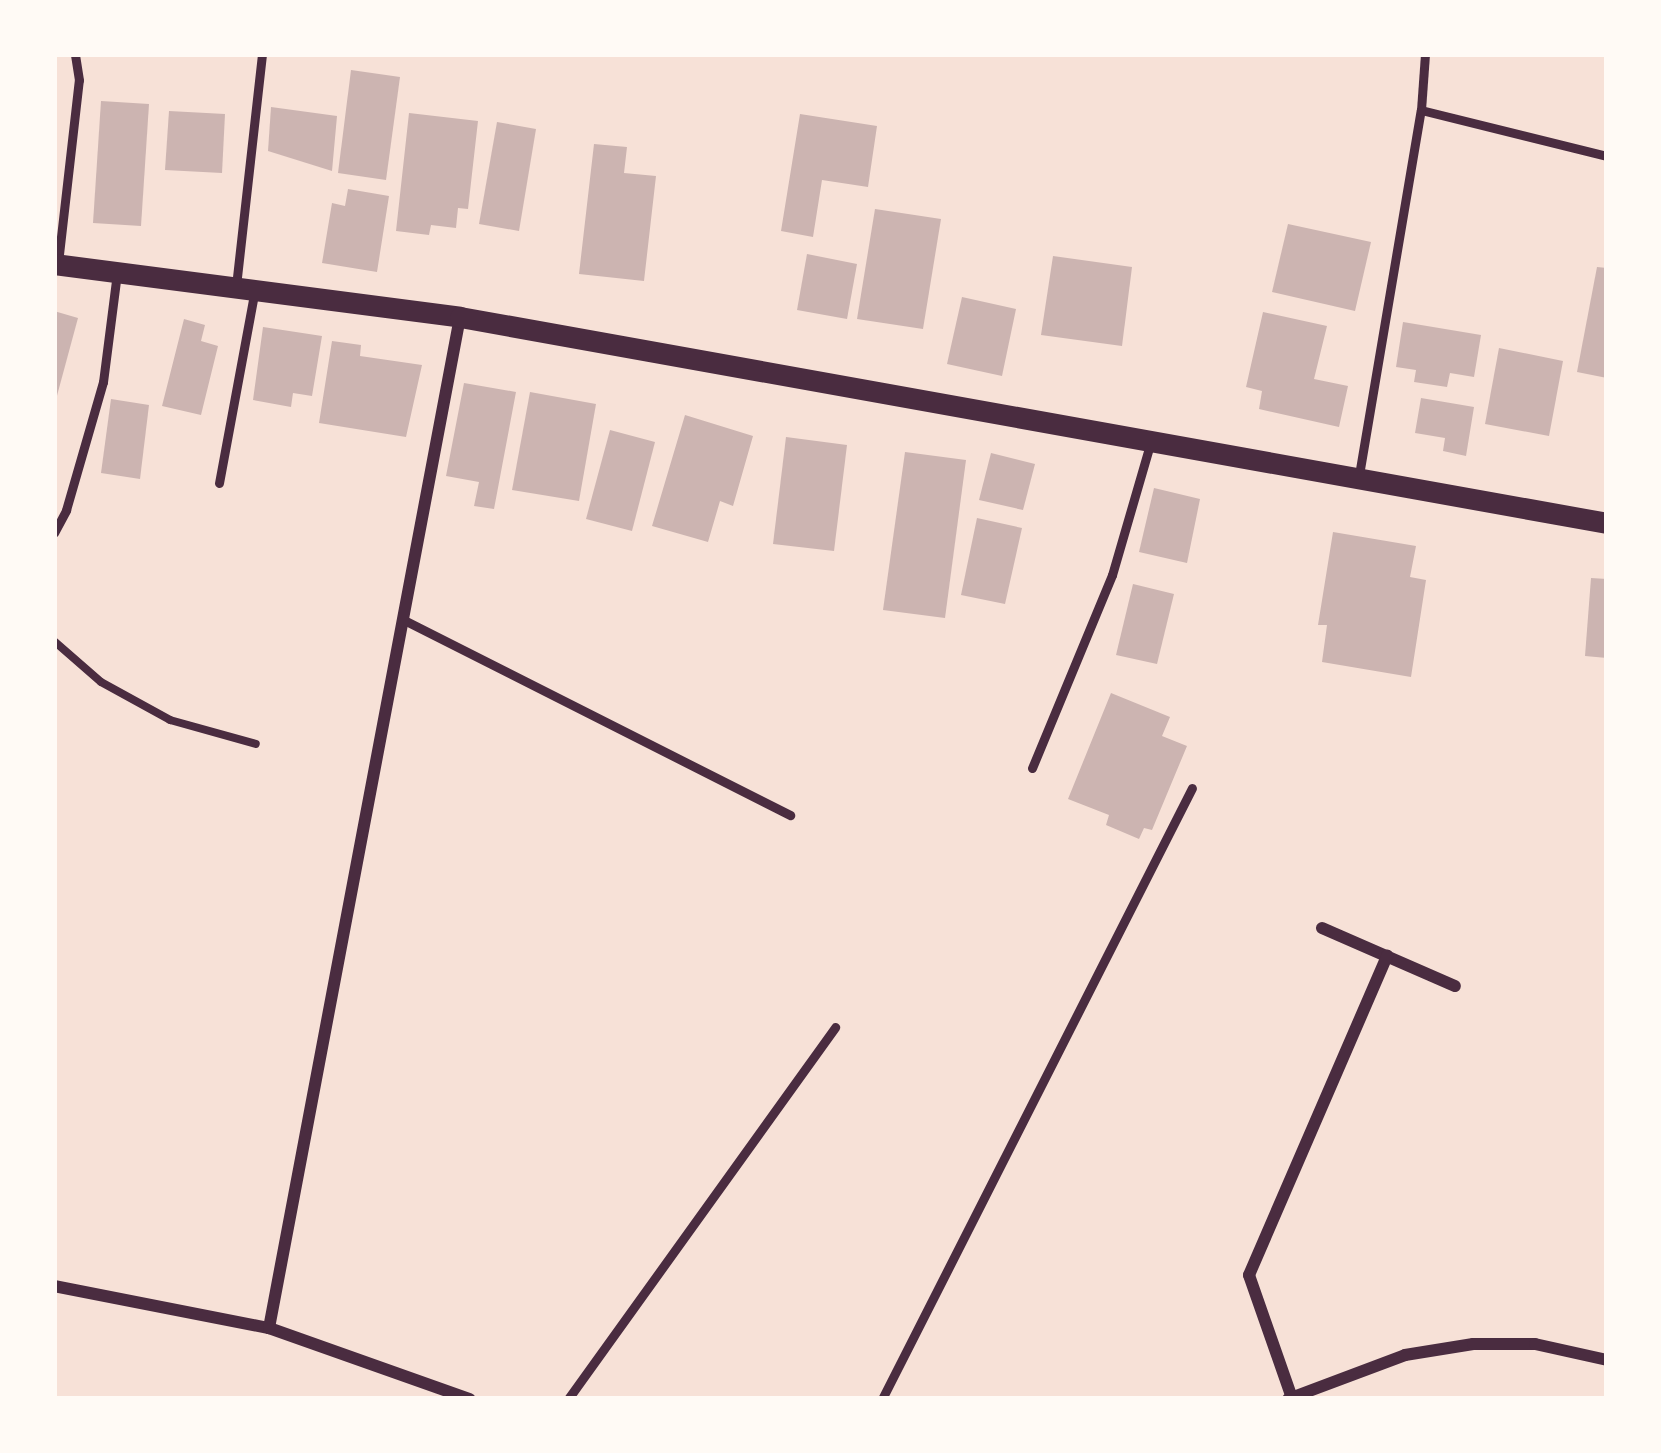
<!DOCTYPE html>
<style>
body{margin:0}
#map{position:relative;width:1661px;height:1453px;overflow:hidden;background:#f7e1d7;font-family:"PT Sans Narrow",sans-serif}
div>[style]{position:absolute}
[style*='--x']{left:calc(var(--x)*1px);top:calc(var(--y)*1px);width:calc(var(--w)*1px);rotate:calc(var(--a)*1deg)}
.building>*{inset:0;background:#ccb4b1}
.path>*{height:8px;margin:-4px;padding:0 4px;transform-origin:4px;border-radius:4px;background:#4a2c40}
.service>*{height:9px;margin:-4.5px;padding:0 4.5px;transform-origin:4.5px;border-radius:4.5px;background:#4a2c40}
.minor>*{height:12px;margin:-6px;padding:0 6px;transform-origin:6px;border-radius:6px;background:#4a2c40}
.tertiary>*{height:21px;margin:-10.5px;padding:0 10.5px;transform-origin:10.5px;border-radius:10.5px;background:#4a2c40}
span{translate:-50% -50%;white-space:nowrap;text-align:center;line-height:1.15;-webkit-text-stroke:10px #fffaf5;paint-order:stroke}
.frame{position:absolute;inset:0;border:57px solid #fffaf5;pointer-events:none}
</style>
<div id="map">
<div class="building">
<i style="clip-path:polygon(351px 70px,400px 77px,386px 180px,338px 173px)"></i>
<i style="clip-path:polygon(101px 101px,149px 104px,141px 226px,93px 223px)"></i>
<i style="clip-path:polygon(271px 107px,337px 116px,332px 171px,268px 151px)"></i>
<i style="clip-path:polygon(169px 111px,225px 114px,222px 173px,165px 170px)"></i>
<i style="clip-path:polygon(409px 113px,478px 121px,468px 209px,458px 208px,456px 228px,431px 225px,429px 235px,396px 231px)"></i>
<i style="clip-path:polygon(800px 114px,877px 126px,868px 187px,822px 180px,813px 237px,781px 231px)"></i>
<i style="clip-path:polygon(497px 122px,536px 129px,519px 231px,479px 224px)"></i>
<i style="clip-path:polygon(594px 144px,627px 147px,624px 173px,656px 176px,644px 281px,579px 274px)"></i>
<i style="clip-path:polygon(348px 189px,389px 196px,377px 272px,322px 263px,332px 203px,345px 206px)"></i>
<i style="clip-path:polygon(875px 209px,941px 219px,923px 329px,857px 319px)"></i>
<i style="clip-path:polygon(1288px 224px,1371px 242px,1355px 311px,1272px 292px)"></i>
<i style="clip-path:polygon(807px 254px,857px 264px,847px 319px,797px 310px)"></i>
<i style="clip-path:polygon(1053px 256px,1132px 267px,1122px 346px,1041px 335px)"></i>
<i style="clip-path:polygon(1597px 267px,1607px 268px,1607px 378px,1577px 372px)"></i>
<i style="clip-path:polygon(962px 297px,1016px 309px,1002px 376px,947px 364px)"></i>
<i style="clip-path:polygon(54px 311px,78px 318px,55px 403px,54px 403px)"></i>
<i style="clip-path:polygon(1263px 312px,1327px 326px,1314px 379px,1348px 386px,1339px 427px,1259px 409px,1262px 391px,1246px 387px)"></i>
<i style="clip-path:polygon(184px 319px,205px 325px,201px 341px,218px 346px,201px 415px,162px 406px)"></i>
<i style="clip-path:polygon(1403px 322px,1481px 335px,1474px 377px,1450px 373px,1447px 387px,1414px 382px,1416px 370px,1396px 367px)"></i>
<i style="clip-path:polygon(263px 327px,322px 336px,312px 396px,293px 393px,291px 407px,253px 400px)"></i>
<i style="clip-path:polygon(332px 341px,361px 345px,360px 356px,422px 365px,406px 437px,319px 423px)"></i>
<i style="clip-path:polygon(1499px 348px,1563px 361px,1549px 436px,1485px 424px)"></i>
<i style="clip-path:polygon(464px 383px,516px 392px,494px 509px,474px 506px,479px 482px,446px 476px)"></i>
<i style="clip-path:polygon(530px 392px,596px 404px,579px 501px,512px 490px)"></i>
<i style="clip-path:polygon(1421px 398px,1474px 407px,1466px 456px,1443px 451px,1445px 438px,1415px 433px)"></i>
<i style="clip-path:polygon(111px 399px,149px 405px,140px 479px,101px 473px)"></i>
<i style="clip-path:polygon(685px 415px,753px 436px,733px 506px,720px 501px,708px 542px,652px 526px)"></i>
<i style="clip-path:polygon(610px 430px,655px 442px,632px 531px,586px 519px)"></i>
<i style="clip-path:polygon(786px 437px,847px 445px,834px 551px,773px 544px)"></i>
<i style="clip-path:polygon(905px 452px,966px 460px,945px 618px,883px 610px)"></i>
<i style="clip-path:polygon(991px 453px,1035px 464px,1023px 510px,979px 500px)"></i>
<i style="clip-path:polygon(1154px 488px,1200px 499px,1187px 563px,1139px 552px)"></i>
<i style="clip-path:polygon(977px 518px,1022px 528px,1005px 604px,961px 595px)"></i>
<i style="clip-path:polygon(1333px 532px,1416px 546px,1410px 577px,1426px 580px,1411px 677px,1322px 662px,1327px 625px,1318px 625px)"></i>
<i style="clip-path:polygon(1591px 578px,1607px 579px,1607px 658px,1585px 656px)"></i>
<i style="clip-path:polygon(1133px 584px,1174px 594px,1157px 664px,1116px 655px)"></i>
<i style="clip-path:polygon(1111px 693px,1170px 717px,1162px 736px,1187px 746px,1152px 830px,1144px 828px,1139px 839px,1106px 825px,1109px 815px,1068px 799px)"></i>
</div>
<div class="path">
<i style="--x:54;--y:641;--w:62;--a:41.1"></i>
<i style="--x:101;--y:682;--w:79;--a:28.8"></i>
<i style="--x:170;--y:720;--w:89;--a:15.6"></i>
</div>
<div class="service">
<i style="--x:1421;--y:110;--w:192;--a:13.9"></i>
<i style="--x:58;--y:263;--w:184;--a:-83.5"></i>
<i style="--x:79;--y:80;--w:26;--a:-99"></i>
<i style="--x:236;--y:286;--w:233;--a:-83.6"></i>
<i style="--x:1359;--y:475;--w:370;--a:-80.4"></i>
<i style="--x:1421;--y:110;--w:56;--a:-85.9"></i>
<i style="--x:219;--y:483;--w:192;--a:-79.5"></i>
<i style="--x:54;--y:533;--w:26;--a:-62"></i>
<i style="--x:66;--y:510;--w:133;--a:-73.9"></i>
<i style="--x:103;--y:382;--w:111;--a:-82.7"></i>
<i style="--x:402;--y:619;--w:435;--a:26.8"></i>
<i style="--x:1032;--y:768;--w:209;--a:-67.5"></i>
<i style="--x:1112;--y:575;--w:136;--a:-73.8"></i>
<i style="--x:568;--y:1399;--w:458;--a:-54.3"></i>
<i style="--x:882;--y:1399;--w:685;--a:-63.1"></i>
</div>
<div class="minor">
<i style="--x:1322;--y:928;--w:145;--a:23.6"></i>
<i style="--x:54;--y:1286;--w:219;--a:11.1"></i>
<i style="--x:269;--y:1328;--w:213;--a:19.5"></i>
<i style="--x:269;--y:1328;--w:1029;--a:-79.3"></i>
<i style="--x:1292;--y:1398;--w:130;--a:-109.3"></i>
<i style="--x:1249;--y:1275;--w:348;--a:-66.6"></i>
<i style="--x:1288;--y:1399;--w:125;--a:-20.6"></i>
<i style="--x:1405;--y:1355;--w:69;--a:-9.2"></i>
<i style="--x:1473;--y:1344;--w:62;--a:0"></i>
<i style="--x:1535;--y:1344;--w:74;--a:12.5"></i>
</div>
<div class="tertiary">
<i style="--x:54;--y:264;--w:409;--a:7.4"></i>
<i style="--x:460;--y:317;--w:1165;--a:10.18"></i>
</div>
<div class="frame"></div>
</div>
